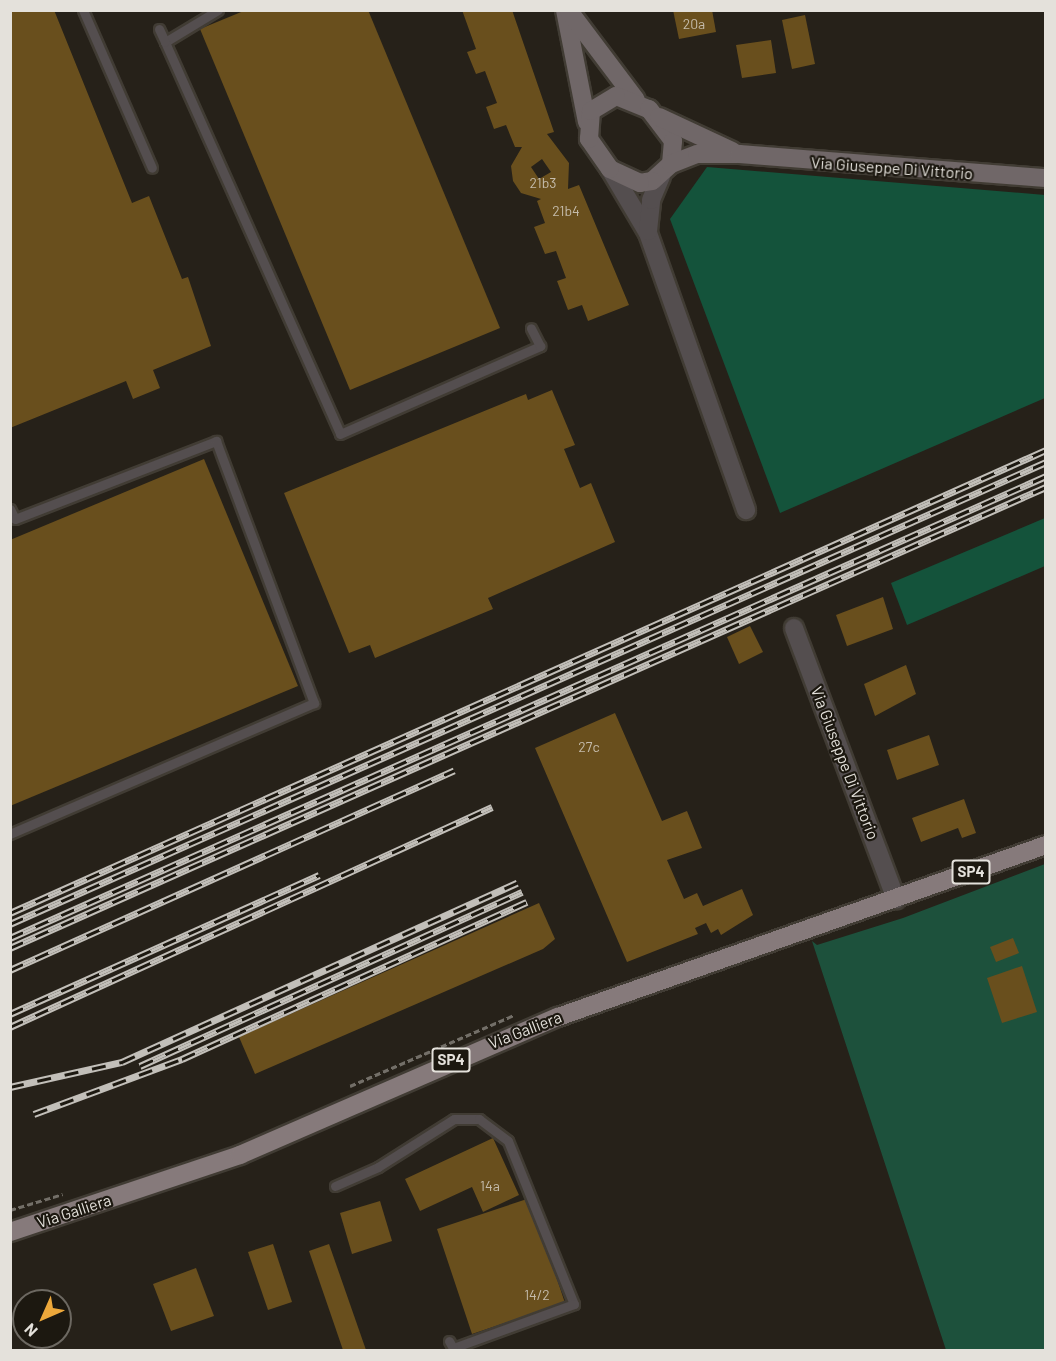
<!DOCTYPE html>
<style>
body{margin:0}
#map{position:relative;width:1056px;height:1361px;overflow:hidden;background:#262119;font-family:Barlow,sans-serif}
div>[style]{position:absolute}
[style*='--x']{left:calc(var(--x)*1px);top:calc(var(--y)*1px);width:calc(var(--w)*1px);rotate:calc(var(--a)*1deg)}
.green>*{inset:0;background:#1d513c}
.forest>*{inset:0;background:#14533b}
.building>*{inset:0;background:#694f1d}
.path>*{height:3px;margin-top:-1.5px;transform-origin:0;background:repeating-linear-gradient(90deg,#736f68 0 6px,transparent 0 9px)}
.roads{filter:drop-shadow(2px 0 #413c34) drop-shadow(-2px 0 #413c34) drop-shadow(0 2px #413c34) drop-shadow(0 -2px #413c34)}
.lane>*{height:9px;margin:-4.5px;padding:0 4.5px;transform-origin:4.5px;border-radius:4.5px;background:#544e4f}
.street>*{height:18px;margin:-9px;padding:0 9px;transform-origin:9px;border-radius:9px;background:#544e4f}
.secondary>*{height:18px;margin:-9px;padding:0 9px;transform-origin:9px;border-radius:9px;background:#706768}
.primary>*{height:18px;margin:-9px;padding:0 9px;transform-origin:9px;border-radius:9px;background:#867a7b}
.rail>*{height:7px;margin-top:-3.5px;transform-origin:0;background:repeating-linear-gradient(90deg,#1c1810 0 14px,#c2bfb9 0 28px);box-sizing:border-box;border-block:2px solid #c2bfb9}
span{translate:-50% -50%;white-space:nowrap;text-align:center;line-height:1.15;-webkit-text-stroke:4.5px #1c1810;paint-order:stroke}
.number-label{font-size:14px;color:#c5bcac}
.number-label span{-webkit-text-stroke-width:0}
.shield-label span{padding:2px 4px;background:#1c1810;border:2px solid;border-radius:4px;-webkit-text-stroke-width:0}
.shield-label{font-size:15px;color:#e4e1db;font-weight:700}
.street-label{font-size:16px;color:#e4e1db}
.frame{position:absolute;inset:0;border:12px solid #e4e1db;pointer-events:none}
.north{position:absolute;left:12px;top:1289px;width:60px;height:60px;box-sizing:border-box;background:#1c1810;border:2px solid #6c6861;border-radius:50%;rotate:225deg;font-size:16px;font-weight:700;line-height:24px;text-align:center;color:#e4e1db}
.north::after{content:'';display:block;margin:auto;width:21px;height:27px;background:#eda83b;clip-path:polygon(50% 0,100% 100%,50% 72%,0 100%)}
</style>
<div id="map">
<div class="green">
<i style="clip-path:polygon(1045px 864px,1045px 1350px,946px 1350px,812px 941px,817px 945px,903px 918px)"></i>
</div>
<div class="forest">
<i style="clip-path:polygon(707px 167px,1045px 195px,1045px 398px,780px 513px,670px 219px)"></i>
<i style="clip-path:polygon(1045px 518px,1045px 566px,907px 625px,891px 583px)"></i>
</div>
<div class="building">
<i style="clip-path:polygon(10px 10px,54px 10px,132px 203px,149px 196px,182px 279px,188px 277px,211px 346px,153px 370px,160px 388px,133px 399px,126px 381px,10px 428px)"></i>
<i style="clip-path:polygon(246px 10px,368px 10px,500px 328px,350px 390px,200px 29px)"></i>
<i style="clip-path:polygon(evenodd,462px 10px,512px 10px,554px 132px,547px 134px,569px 163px,568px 189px,579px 185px,629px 305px,588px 321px,582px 305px,568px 310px,557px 281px,566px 278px,556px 251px,545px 254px,534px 227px,545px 223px,537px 201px,541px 199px,521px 193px,513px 181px,511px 166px,522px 147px,515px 147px,506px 125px,494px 129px,486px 107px,497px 103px,485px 71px,476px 74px,467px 52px,476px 49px,462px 10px,542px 159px,551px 172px,539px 179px,531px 167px,542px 159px)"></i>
<i style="clip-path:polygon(673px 10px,712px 10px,716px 32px,679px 39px)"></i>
<i style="clip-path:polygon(805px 15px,815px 64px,792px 69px,782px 20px)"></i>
<i style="clip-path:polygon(771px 40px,776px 73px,742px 78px,736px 45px)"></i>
<i style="clip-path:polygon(552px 390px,575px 445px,564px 449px,580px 488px,591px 483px,615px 542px,488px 598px,493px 609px,375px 658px,370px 645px,349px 653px,284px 493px,526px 394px,528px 400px)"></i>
<i style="clip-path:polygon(204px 459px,298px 686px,10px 806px,10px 540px)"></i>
<i style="clip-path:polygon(883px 597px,893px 629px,847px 646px,836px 615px)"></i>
<i style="clip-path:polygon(750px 626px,763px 652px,739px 664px,727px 637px)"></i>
<i style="clip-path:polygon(906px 665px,916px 694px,875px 716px,864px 684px)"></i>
<i style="clip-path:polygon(615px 713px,662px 821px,687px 811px,702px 848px,667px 860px,684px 899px,697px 893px,703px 906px,742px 889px,753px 915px,721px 935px,718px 929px,711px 933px,706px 923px,695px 928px,698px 934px,627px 962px,535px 748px)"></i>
<i style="clip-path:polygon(929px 735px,939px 765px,897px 780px,887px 750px)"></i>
<i style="clip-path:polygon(964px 799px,976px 833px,962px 838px,958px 828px,921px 842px,912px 818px)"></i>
<i style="clip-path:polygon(539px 903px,555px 939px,543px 949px,255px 1074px,239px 1037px)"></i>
<i style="clip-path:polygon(1013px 938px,1019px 953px,996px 962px,990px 947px)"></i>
<i style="clip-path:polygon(1022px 966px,1037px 1012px,1002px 1023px,987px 978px)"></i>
<i style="clip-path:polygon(493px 1138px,519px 1195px,483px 1212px,472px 1187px,420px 1211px,405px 1179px)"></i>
<i style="clip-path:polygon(530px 1198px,565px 1303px,472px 1334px,437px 1229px)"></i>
<i style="clip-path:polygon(380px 1201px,392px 1241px,352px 1254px,340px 1213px)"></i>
<i style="clip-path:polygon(273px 1244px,292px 1302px,268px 1310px,248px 1252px)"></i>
<i style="clip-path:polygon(329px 1244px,366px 1350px,343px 1350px,309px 1251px)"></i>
<i style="clip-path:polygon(196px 1268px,214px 1316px,171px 1331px,153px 1284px)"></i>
</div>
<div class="path">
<i style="--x:350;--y:1086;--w:179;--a:-23.4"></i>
<i style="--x:10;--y:1210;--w:55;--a:-16.8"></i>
</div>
<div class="roads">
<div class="lane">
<i style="--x:83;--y:10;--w:172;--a:66.4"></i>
<i style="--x:218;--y:10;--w:62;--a:148.9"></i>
<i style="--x:165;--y:42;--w:429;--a:65.9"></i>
<i style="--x:340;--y:434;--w:219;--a:-23.7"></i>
<i style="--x:540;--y:346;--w:20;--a:-117"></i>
<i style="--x:159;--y:29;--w:14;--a:65"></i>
<i style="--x:10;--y:509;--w:11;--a:63"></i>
<i style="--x:15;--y:519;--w:216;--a:-21.2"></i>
<i style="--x:216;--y:441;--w:280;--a:69.5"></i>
<i style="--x:314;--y:703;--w:331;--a:156.7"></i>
<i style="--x:335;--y:1186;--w:47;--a:-23.8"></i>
<i style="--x:378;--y:1167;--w:90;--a:-32.3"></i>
<i style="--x:454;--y:1119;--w:25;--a:0"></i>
<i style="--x:479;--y:1119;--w:36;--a:37"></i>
<i style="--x:508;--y:1141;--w:176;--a:68"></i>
<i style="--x:574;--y:1304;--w:129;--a:160"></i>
<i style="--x:453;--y:1348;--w:8;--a:-120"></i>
</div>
<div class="street">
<i style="--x:610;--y:169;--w:74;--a:59.3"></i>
<i style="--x:648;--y:233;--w:294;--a:70.5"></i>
<i style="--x:648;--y:231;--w:31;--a:-84"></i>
<i style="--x:651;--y:200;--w:26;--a:-67"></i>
<i style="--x:794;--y:628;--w:290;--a:69.4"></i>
</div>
<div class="secondary">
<i style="--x:565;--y:10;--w:114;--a:78.9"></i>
<i style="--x:569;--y:11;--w:111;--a:53"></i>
<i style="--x:616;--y:96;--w:35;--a:22"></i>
<i style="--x:649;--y:109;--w:40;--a:53"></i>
<i style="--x:673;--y:141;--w:23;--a:95"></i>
<i style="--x:671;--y:164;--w:25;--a:138"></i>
<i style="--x:652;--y:181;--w:12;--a:171"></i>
<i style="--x:640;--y:183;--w:33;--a:-155"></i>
<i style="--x:610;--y:169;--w:37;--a:-125"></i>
<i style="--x:589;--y:139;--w:28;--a:-86"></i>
<i style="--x:591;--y:111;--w:29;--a:-31"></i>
<i style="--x:659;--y:117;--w:81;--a:25"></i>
<i style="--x:671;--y:164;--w:28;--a:-21"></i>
<i style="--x:697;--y:154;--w:42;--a:0"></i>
<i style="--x:739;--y:154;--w:308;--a:4.5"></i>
</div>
<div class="primary">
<i style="--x:10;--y:1232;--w:243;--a:-18.5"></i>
<i style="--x:240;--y:1155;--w:347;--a:-23.5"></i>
<i style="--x:558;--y:1017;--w:517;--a:-19.42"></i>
</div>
</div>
<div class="rail">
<i style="--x:10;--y:913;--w:1135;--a:-24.08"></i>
<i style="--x:10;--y:924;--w:1134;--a:-24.03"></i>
<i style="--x:10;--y:938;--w:1134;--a:-24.03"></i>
<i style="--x:10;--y:948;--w:1134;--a:-23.99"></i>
<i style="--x:10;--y:970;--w:487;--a:-24.2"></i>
<i style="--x:10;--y:1014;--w:339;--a:-24.2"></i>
<i style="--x:10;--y:1027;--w:530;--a:-24.53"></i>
<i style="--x:140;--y:1066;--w:420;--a:-24.5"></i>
<i style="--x:10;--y:1087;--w:115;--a:-12.6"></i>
<i style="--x:122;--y:1062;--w:434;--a:-24.4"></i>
<i style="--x:34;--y:1114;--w:158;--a:-20.4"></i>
<i style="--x:182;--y:1059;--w:379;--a:-24.5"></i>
</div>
<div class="number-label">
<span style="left:694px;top:24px">20a</span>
<span style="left:543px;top:183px">21b3</span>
<span style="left:566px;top:211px">21b4</span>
<span style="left:589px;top:747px">27c</span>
<span style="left:490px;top:1186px">14a</span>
<span style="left:537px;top:1295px">14/2</span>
</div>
<div class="shield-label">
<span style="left:971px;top:872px">SP4</span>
<span style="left:451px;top:1060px">SP4</span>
</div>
<div class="street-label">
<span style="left:892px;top:168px;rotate:4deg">Via Giuseppe Di Vittorio</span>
<span style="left:845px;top:763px;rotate:69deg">Via Giuseppe Di Vittorio</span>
<span style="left:525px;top:1030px;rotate:-21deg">Via Galliera</span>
<span style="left:74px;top:1211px;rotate:-18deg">Via Galliera</span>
</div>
<div class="frame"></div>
<div class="north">N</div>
</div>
